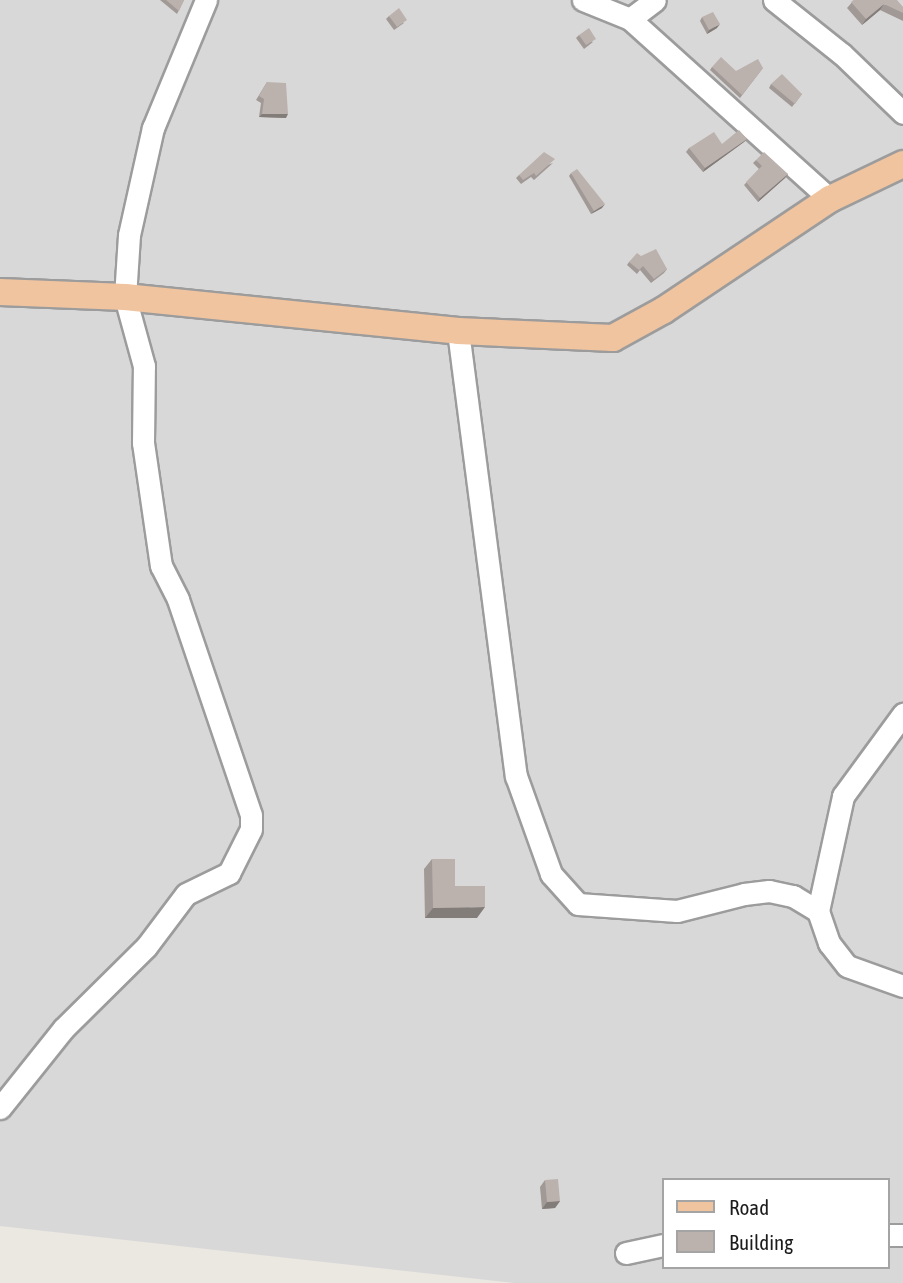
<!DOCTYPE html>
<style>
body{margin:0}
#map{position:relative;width:903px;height:1283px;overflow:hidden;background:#ebe7e1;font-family:"Asap Condensed",sans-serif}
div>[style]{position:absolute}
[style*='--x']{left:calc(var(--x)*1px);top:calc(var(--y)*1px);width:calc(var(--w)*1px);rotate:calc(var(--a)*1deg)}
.residential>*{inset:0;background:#d9d8d8}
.roads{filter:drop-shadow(2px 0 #9c9c9c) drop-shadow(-2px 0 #9c9c9c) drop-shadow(0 2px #9c9c9c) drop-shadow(0 -2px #9c9c9c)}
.minor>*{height:21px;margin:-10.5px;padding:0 10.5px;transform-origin:10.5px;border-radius:10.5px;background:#fff}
.major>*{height:26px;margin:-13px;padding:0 13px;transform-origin:13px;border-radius:13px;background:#f1c4a0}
.wall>*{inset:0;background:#a19996}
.shaded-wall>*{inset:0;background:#837d7a}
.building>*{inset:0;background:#bbb2ae}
span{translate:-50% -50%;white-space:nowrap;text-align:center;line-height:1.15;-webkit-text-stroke:6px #fff;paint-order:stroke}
.legend{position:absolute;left:662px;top:1178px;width:228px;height:91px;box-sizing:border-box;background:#fff;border:2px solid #a4a4a4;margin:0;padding:9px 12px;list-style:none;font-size:21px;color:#1b1b1b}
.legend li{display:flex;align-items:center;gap:14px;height:35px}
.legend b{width:35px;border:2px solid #a4a4a4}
</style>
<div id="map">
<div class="residential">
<i style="clip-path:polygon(evenodd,0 0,903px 0,903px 1283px,514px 1283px,0 1226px,0 0,663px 1180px,887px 1180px,887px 1267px,663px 1267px,663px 1180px)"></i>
</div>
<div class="roads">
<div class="minor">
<i style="--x:583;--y:0;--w:51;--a:22"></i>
<i style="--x:630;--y:19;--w:269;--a:42"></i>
<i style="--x:774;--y:0;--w:87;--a:38.5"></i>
<i style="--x:842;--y:54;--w:85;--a:44"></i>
<i style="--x:630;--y:19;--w:31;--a:-37"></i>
<i style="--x:458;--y:331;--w:449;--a:82.6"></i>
<i style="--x:516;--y:776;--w:104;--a:70.3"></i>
<i style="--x:551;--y:874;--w:40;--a:48"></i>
<i style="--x:578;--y:904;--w:99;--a:4"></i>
<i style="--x:677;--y:911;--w:69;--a:-14.2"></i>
<i style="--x:744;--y:894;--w:25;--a:-7"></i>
<i style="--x:769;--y:891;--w:25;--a:12"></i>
<i style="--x:793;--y:896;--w:29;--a:31"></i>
<i style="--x:818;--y:911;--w:34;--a:71"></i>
<i style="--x:829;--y:943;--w:29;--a:52"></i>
<i style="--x:847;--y:966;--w:59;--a:19.7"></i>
<i style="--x:818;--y:911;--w:118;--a:-77.7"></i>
<i style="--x:843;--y:796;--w:102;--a:-53.8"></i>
<i style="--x:0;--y:1108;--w:101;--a:-51.4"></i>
<i style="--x:63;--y:1029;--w:117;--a:-44.7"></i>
<i style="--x:146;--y:947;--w:66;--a:-53"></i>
<i style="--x:186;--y:894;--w:48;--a:-26"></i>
<i style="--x:229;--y:873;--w:49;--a:-63.4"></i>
<i style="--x:251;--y:829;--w:14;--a:-90"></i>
<i style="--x:251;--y:815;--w:228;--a:-108.7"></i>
<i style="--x:178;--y:599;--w:37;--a:-117"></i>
<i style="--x:161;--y:566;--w:124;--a:-98.3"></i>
<i style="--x:143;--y:443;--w:77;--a:-89.3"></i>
<i style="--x:144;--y:366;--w:72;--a:-105.4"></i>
<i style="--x:125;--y:297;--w:62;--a:-86.3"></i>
<i style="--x:129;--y:235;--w:110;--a:-77.4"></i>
<i style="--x:153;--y:128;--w:139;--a:-67.5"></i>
<i style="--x:887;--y:1235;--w:16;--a:0"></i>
<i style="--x:626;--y:1253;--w:38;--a:-12"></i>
</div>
<div class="major">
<i style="--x:0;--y:292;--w:125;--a:2.3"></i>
<i style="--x:125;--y:297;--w:335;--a:5.8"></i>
<i style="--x:458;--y:331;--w:155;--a:2.6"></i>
<i style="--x:613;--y:338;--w:58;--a:-28.8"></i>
<i style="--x:664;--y:310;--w:200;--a:-33.8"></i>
<i style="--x:830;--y:199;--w:81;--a:-25.6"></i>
</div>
</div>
<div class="wall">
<i style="clip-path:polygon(160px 0,184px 0,177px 14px)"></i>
<i style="clip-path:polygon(854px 0,903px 7px,903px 21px,880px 10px,862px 25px,847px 8px)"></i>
<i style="clip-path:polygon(389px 16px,404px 23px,394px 30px,386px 19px)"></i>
<i style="clip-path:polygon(702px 17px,717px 28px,707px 34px,700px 21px)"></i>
<i style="clip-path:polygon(579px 35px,593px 42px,584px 49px,576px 38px)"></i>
<i style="clip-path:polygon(712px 67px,736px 71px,763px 68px,740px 98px,710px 70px)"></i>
<i style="clip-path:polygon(267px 82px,286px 118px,259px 117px,261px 103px,256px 100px)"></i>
<i style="clip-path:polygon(771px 84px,802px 94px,792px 107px,769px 88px)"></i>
<i style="clip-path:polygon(747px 139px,744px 142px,703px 172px,686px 152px,689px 148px,722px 144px)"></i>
<i style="clip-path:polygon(756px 160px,788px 174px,785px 178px,758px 202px,744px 185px,759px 169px,753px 163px)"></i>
<i style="clip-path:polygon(553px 163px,534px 180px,531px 177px,521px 184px,516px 178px,519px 175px)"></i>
<i style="clip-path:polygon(571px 173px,602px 208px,591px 214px,569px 176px)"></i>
<i style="clip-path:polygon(641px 256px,667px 269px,664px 273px,651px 283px,640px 270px,637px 274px,627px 265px,629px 262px)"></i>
<i style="clip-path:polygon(432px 859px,455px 886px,477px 918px,425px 918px,424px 869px)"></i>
<i style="clip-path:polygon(545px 1180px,560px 1201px,555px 1208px,542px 1209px,540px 1187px)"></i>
</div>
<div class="shaded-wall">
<i style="clip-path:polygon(884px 4px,880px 10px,862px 25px,866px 19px)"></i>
<i style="clip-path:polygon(720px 24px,717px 28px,707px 34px,709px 30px)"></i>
<i style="clip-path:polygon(262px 114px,288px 114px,286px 118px,259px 117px)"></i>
<i style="clip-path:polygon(747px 139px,744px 142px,703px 172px,705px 168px)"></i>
<i style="clip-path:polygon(788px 174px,785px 178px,758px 202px,760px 198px)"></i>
<i style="clip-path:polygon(605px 204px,602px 208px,591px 214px,594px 211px)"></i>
<i style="clip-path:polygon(485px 907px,477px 918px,425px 918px,433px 908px)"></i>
<i style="clip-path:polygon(560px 1201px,555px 1208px,542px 1209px,547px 1202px)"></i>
</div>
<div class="building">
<i style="clip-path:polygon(166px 0,184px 0,179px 11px)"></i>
<i style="clip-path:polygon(854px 0,897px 0,903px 7px,903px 13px,884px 4px,866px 19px,851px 2px)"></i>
<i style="clip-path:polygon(399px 8px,407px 20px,397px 27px,389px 16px)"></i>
<i style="clip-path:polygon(713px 12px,720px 24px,709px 30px,702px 17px)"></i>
<i style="clip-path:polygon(589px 28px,596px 39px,586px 45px,579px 35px)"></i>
<i style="clip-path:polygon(721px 57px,736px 71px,758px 59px,763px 68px,742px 95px,712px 67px)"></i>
<i style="clip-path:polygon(782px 74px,802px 94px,795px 104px,771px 84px)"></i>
<i style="clip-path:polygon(267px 82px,286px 83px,288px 114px,262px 114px,264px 99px,259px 96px)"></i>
<i style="clip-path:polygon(739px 130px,747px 139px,705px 168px,689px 148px,714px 132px,722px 144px)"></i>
<i style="clip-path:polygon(544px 152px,555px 159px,536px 176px,534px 173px,523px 180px,519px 175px)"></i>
<i style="clip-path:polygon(764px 152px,788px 174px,760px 198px,746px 182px,762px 166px,756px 160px)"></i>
<i style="clip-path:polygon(577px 169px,605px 204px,594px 211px,571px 173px)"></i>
<i style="clip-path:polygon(656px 249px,667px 269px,654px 279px,643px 266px,639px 270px,629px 262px,637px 253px,641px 256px)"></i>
<i style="clip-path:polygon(432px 859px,455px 859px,455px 886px,485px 886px,485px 907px,433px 908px)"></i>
<i style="clip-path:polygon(558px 1179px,560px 1201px,547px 1202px,545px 1180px)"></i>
</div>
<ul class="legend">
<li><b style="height:9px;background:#f1c4a0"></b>Road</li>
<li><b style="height:19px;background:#bbb2ae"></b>Building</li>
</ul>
</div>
